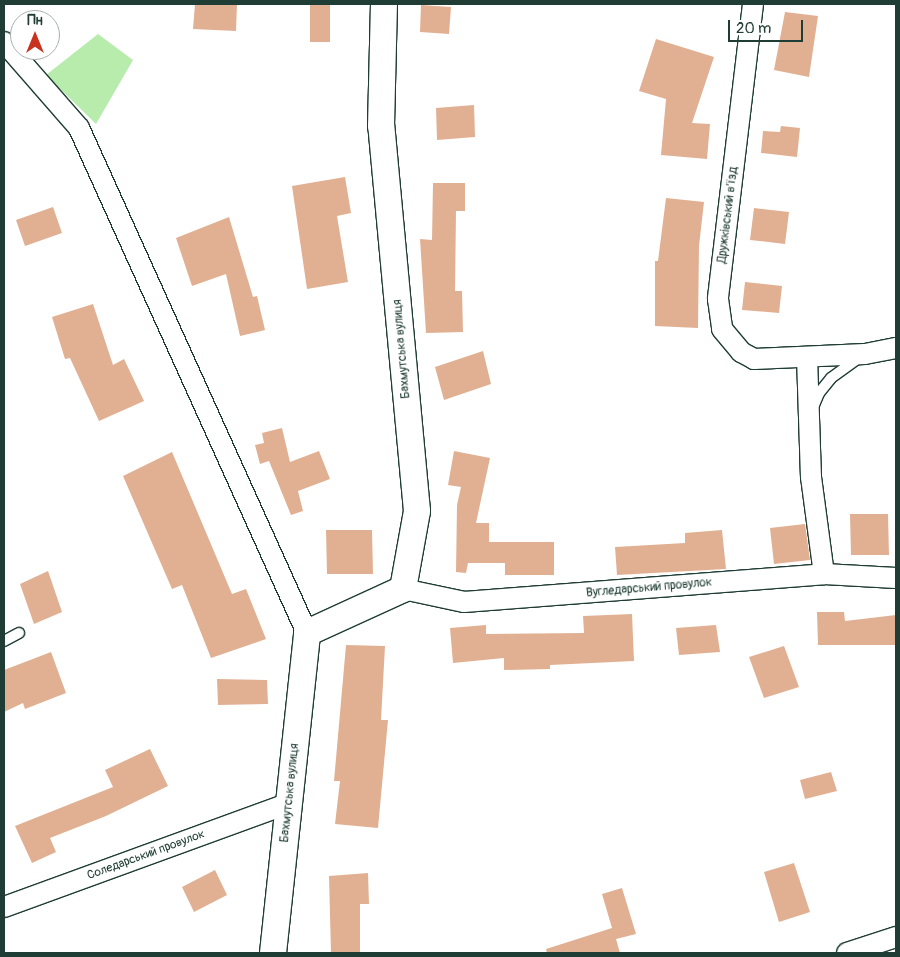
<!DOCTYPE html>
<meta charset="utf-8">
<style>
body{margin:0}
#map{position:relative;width:900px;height:957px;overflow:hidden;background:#fff;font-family:Pangolin,sans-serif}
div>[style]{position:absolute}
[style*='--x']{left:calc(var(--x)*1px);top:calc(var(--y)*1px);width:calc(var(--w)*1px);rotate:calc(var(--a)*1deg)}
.green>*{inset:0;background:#b8ecad}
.building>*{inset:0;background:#e1b092}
.roads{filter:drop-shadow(1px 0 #1f3d34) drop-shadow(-1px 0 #1f3d34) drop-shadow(0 1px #1f3d34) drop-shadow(0 -1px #1f3d34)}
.service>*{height:10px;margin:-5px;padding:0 5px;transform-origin:5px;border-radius:5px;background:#fff}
.minor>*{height:20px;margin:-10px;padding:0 10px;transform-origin:10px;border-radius:10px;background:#fff}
.tertiary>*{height:26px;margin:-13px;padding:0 13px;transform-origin:13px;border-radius:13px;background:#fff}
span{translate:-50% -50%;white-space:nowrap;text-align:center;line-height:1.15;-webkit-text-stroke:5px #fff;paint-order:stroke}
.street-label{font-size:12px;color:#1f3d34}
.frame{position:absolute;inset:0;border:5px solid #1f3d34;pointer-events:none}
.north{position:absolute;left:10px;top:10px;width:50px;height:50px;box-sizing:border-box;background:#fff;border:1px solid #a5b1ae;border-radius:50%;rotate:0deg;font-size:14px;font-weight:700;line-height:20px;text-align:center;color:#1f3d34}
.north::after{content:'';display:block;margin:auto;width:18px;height:22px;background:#c8321e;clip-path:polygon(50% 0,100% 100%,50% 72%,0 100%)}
.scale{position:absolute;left:728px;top:20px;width:75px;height:22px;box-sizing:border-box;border:2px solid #1f3d34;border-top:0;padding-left:6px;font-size:15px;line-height:18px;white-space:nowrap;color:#1f3d34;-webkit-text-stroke:4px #fff;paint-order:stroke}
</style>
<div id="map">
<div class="green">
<i style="clip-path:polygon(98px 34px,133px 60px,96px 124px,46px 75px)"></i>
</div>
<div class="building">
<i style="clip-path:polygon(195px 4px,237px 4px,236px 31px,193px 29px)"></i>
<i style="clip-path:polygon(310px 4px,330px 4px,330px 42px,310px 42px)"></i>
<i style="clip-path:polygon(421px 5px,451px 7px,449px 34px,420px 32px)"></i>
<i style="clip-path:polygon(785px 12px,818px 16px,809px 77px,774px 70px)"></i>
<i style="clip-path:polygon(656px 39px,714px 57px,692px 123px,710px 124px,707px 159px,661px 155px,666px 99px,639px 91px)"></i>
<i style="clip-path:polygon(474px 105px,475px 137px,437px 140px,436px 108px)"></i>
<i style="clip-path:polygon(781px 126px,800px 128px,797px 157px,761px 153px,763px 131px,780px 132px)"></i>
<i style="clip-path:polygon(345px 177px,351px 213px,337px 216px,348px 282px,307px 289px,292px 186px)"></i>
<i style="clip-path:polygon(433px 183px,465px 183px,465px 211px,456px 211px,455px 291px,462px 291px,463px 332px,426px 333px,420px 239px,432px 240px)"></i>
<i style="clip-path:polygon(666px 198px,704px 202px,699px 246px,698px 328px,655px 326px,655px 261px,658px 261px)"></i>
<i style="clip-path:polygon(53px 207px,62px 233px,25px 246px,16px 220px)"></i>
<i style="clip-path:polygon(754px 208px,789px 212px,785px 244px,750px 240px)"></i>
<i style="clip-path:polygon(229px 217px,253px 297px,257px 296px,265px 330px,240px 336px,226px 274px,192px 286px,176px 238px)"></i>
<i style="clip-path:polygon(745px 282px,782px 286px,779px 313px,742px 310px)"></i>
<i style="clip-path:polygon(93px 304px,113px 365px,124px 359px,144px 401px,99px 421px,70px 358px,65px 359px,52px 317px)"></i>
<i style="clip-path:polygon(483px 351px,491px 384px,444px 400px,435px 367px)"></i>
<i style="clip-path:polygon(282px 428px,290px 462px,319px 451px,330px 479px,298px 491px,303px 511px,291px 515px,269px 461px,260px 464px,255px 445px,264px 443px,262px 433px)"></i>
<i style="clip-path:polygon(454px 451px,490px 458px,476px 523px,489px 523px,489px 542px,554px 542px,554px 575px,505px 575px,505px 563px,468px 563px,466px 573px,456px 572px,457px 505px,461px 487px,448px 485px)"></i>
<i style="clip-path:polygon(172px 452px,232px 594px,246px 589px,266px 639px,211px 658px,182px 585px,172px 589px,123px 476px)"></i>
<i style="clip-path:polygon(850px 514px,888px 514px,889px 555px,851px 555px)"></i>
<i style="clip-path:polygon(805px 524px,810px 560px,774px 564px,770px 528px)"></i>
<i style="clip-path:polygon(326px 530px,372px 530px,373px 574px,327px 574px)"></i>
<i style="clip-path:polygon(722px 530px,726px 569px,617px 575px,615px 547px,685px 543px,685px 533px)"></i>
<i style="clip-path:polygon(48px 571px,62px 612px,34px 624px,20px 584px)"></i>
<i style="clip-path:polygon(817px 612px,844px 612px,845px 621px,896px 615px,896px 645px,818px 645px)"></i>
<i style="clip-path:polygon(632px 614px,634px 661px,550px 665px,550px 669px,504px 670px,504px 658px,453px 663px,450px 628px,486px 625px,486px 634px,584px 633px,583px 616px)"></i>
<i style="clip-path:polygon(716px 625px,720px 652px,679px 655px,676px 628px)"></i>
<i style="clip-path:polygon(346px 645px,385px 646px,381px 720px,388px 720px,378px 828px,335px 824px,340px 781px,334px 781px)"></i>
<i style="clip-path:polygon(784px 646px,799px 687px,764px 698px,749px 657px)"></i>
<i style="clip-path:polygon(51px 652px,66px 693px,25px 709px,23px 703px,4px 712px,4px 670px)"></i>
<i style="clip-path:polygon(217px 679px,267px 680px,268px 704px,218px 705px)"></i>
<i style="clip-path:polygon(150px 749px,168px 786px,106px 816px,50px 838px,56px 852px,32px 863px,15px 826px,113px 787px,105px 770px)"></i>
<i style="clip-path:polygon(831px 772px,837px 791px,805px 799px,800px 780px)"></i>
<i style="clip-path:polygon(794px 863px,810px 912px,779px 922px,764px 872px)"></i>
<i style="clip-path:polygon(215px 870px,227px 895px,194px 912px,182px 887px)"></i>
<i style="clip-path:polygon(368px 873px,369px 904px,360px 904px,360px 953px,331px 953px,329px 876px)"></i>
<i style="clip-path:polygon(622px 888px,636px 934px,616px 939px,620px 953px,547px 953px,546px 949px,612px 928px,602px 894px)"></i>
</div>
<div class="roads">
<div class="service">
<i style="--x:814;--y:405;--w:13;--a:-67"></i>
<i style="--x:819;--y:393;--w:19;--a:-51"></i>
<i style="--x:831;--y:378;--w:36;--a:-36"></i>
<i style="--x:4;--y:641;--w:17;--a:-28"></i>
</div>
<div class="minor">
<i style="--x:753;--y:4;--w:297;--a:96.8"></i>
<i style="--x:718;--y:299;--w:30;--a:82"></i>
<i style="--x:722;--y:329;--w:30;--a:50"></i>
<i style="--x:741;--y:352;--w:15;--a:28"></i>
<i style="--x:754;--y:359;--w:111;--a:-2.6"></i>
<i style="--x:865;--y:354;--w:32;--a:-11"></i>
<i style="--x:4;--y:42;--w:114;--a:48.9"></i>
<i style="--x:79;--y:128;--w:554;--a:65.7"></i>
<i style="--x:807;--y:357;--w:120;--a:88.1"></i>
<i style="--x:811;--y:477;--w:98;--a:82.4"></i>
<i style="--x:403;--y:589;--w:62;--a:12"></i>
<i style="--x:464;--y:602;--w:361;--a:-4.4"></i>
<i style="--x:824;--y:574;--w:72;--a:3.2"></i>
<i style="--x:4;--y:907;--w:303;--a:-20"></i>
<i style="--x:847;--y:953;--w:52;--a:-18.1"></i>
</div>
<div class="tertiary">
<i style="--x:273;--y:953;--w:322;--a:-83.9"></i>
<i style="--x:307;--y:633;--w:106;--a:-24.6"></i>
<i style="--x:403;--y:589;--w:79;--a:-79.8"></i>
<i style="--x:417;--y:511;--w:387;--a:-95.3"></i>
<i style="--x:381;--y:126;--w:122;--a:-88.6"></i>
</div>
</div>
<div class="street-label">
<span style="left:728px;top:215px;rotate:-83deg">Дружківський в’їзд</span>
<span style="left:402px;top:349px;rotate:-95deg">Бахмутська вулиця</span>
<span style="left:649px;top:588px;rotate:-5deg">Вугледарський провулок</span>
<span style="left:290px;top:793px;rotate:-84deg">Бахмутська вулиця</span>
<span style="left:146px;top:855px;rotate:-20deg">Соледарський провулок</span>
</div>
<div class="frame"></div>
<div class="north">Пн</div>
<div class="scale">20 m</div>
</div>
